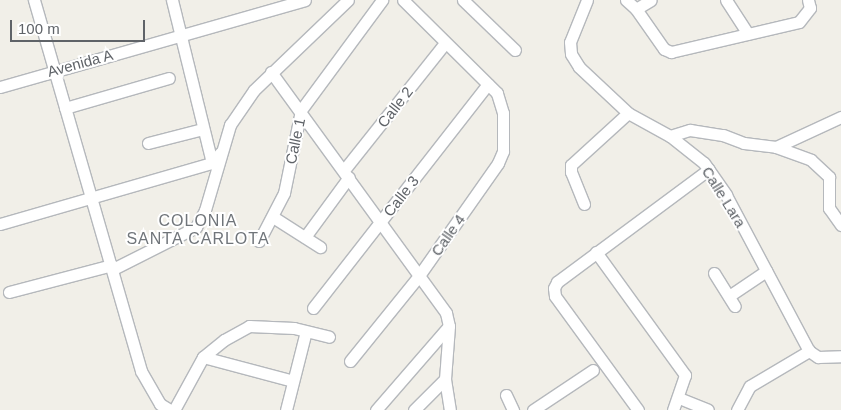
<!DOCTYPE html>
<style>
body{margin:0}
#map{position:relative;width:841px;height:410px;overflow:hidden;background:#f1efe8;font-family:Helvetica,sans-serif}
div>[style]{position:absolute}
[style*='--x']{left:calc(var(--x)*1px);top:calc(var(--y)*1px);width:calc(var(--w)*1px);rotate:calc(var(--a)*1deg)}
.roads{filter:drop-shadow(1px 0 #b5b8bc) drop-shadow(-1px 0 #b5b8bc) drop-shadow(0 1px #b5b8bc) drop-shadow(0 -1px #b5b8bc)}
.minor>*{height:11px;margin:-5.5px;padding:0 5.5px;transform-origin:5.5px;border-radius:5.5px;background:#fff}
span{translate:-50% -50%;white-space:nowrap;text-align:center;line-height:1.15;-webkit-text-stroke:4px #fff;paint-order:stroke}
.street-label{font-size:15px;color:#5f6368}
.neighbourhood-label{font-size:16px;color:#70757a;letter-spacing:1px}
.scale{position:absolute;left:10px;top:20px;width:135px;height:22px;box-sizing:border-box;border:2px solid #5f6368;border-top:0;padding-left:6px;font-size:15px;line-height:18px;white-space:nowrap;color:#5f6368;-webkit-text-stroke:4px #fff;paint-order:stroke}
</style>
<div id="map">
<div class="roads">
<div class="minor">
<i style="--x:34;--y:0;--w:386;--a:73.9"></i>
<i style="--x:141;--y:371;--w:38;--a:60"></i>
<i style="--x:160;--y:404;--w:12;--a:31"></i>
<i style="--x:172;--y:0;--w:168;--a:76.2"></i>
<i style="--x:463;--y:0;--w:72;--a:43.9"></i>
<i style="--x:587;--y:0;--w:45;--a:112"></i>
<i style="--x:570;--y:42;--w:12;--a:85"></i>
<i style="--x:571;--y:54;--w:15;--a:58"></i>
<i style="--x:579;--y:67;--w:67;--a:43.2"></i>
<i style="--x:628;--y:113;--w:48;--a:28.7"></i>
<i style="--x:670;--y:136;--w:43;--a:38.5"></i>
<i style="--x:704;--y:163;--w:39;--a:55"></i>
<i style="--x:726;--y:195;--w:177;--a:62"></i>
<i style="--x:809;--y:351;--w:11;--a:34"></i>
<i style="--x:818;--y:357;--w:23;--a:-2"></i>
<i style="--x:626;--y:0;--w:13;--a:42"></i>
<i style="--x:636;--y:9;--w:49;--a:55"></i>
<i style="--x:664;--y:49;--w:8;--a:23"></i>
<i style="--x:671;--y:52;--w:131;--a:-13.2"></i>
<i style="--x:799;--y:22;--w:18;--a:-52"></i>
<i style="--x:810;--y:8;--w:8;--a:-104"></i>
<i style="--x:726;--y:0;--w:40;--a:57.1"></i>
<i style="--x:636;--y:9;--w:17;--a:-31"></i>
<i style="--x:271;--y:72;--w:298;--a:54"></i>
<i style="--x:446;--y:313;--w:13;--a:77"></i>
<i style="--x:449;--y:326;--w:53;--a:94.3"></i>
<i style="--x:445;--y:379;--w:31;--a:81"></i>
<i style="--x:0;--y:87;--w:317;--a:-15.9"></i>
<i style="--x:65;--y:108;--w:108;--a:-16.1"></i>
<i style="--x:670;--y:136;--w:21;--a:-17"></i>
<i style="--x:690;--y:130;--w:33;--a:9"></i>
<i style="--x:723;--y:135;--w:22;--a:21"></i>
<i style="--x:744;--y:143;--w:32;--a:7"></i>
<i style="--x:776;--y:147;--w:37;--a:20"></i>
<i style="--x:811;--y:160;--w:25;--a:43"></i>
<i style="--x:829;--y:177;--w:31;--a:90"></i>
<i style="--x:829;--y:208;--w:21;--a:55"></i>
<i style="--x:148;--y:143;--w:57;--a:-14.3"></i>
<i style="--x:776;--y:147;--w:72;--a:-24.8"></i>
<i style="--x:344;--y:170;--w:162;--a:-51.5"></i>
<i style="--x:584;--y:204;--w:35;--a:-112"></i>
<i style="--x:571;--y:172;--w:7;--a:-90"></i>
<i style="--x:571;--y:165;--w:77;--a:-42.4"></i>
<i style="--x:273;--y:217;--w:56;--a:32.6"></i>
<i style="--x:0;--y:224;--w:221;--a:-16.1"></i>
<i style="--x:212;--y:163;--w:13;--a:-51"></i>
<i style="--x:305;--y:237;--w:74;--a:-53.7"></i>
<i style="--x:259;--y:241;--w:54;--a:-62.5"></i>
<i style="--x:284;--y:193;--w:85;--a:-78.4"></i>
<i style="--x:301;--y:110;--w:137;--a:-53.6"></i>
<i style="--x:596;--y:252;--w:152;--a:54.1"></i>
<i style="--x:685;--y:375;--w:37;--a:109"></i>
<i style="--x:113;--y:269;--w:93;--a:-26.8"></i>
<i style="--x:196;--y:227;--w:19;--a:-62"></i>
<i style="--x:205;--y:210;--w:89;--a:-73.6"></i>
<i style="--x:230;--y:125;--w:42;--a:-55.6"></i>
<i style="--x:254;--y:90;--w:130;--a:-43.8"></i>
<i style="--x:714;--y:273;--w:39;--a:58"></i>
<i style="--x:9;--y:292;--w:106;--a:-14.7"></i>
<i style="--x:729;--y:296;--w:45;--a:-34"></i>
<i style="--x:313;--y:308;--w:284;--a:-52"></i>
<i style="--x:203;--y:357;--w:93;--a:14.9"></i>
<i style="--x:350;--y:361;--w:108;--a:-51"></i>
<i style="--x:418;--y:277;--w:139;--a:-54.9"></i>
<i style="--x:498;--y:163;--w:13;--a:-67"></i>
<i style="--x:503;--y:151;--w:38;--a:-90"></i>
<i style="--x:503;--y:113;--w:21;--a:-107"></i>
<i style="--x:497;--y:93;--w:132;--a:-135.3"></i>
<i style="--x:506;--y:395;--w:17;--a:65"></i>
<i style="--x:679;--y:398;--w:31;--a:22"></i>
<i style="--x:174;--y:410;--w:60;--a:-61.3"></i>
<i style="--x:203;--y:357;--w:27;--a:-39"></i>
<i style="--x:224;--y:340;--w:29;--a:-29"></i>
<i style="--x:249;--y:326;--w:45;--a:2.5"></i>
<i style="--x:294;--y:328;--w:36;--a:14"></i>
<i style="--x:286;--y:410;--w:81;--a:-75.8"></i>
<i style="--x:376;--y:410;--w:111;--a:-49"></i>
<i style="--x:414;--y:410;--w:44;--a:-45"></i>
<i style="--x:533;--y:410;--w:72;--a:-33.7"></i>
<i style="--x:638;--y:410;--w:141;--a:-126.1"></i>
<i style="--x:555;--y:296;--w:8;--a:-97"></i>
<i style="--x:554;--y:288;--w:7;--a:-63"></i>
<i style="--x:557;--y:282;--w:189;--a:-36.6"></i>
<i style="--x:737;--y:410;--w:27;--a:-62"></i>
<i style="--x:750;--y:386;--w:69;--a:-30.7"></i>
</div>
</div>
<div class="street-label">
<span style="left:80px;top:63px;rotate:-15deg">Avenida A</span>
<span style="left:395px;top:107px;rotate:-52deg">Calle 2</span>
<span style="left:295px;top:141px;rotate:-78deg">Calle 1</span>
<span style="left:401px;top:196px;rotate:-52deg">Calle 3</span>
<span style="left:724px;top:197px;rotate:58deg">Calle Lara</span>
<span style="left:448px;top:235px;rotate:-55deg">Calle 4</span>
</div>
<div class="neighbourhood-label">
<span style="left:198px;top:230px">COLONIA<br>SANTA CARLOTA</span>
</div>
<div class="scale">100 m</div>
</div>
